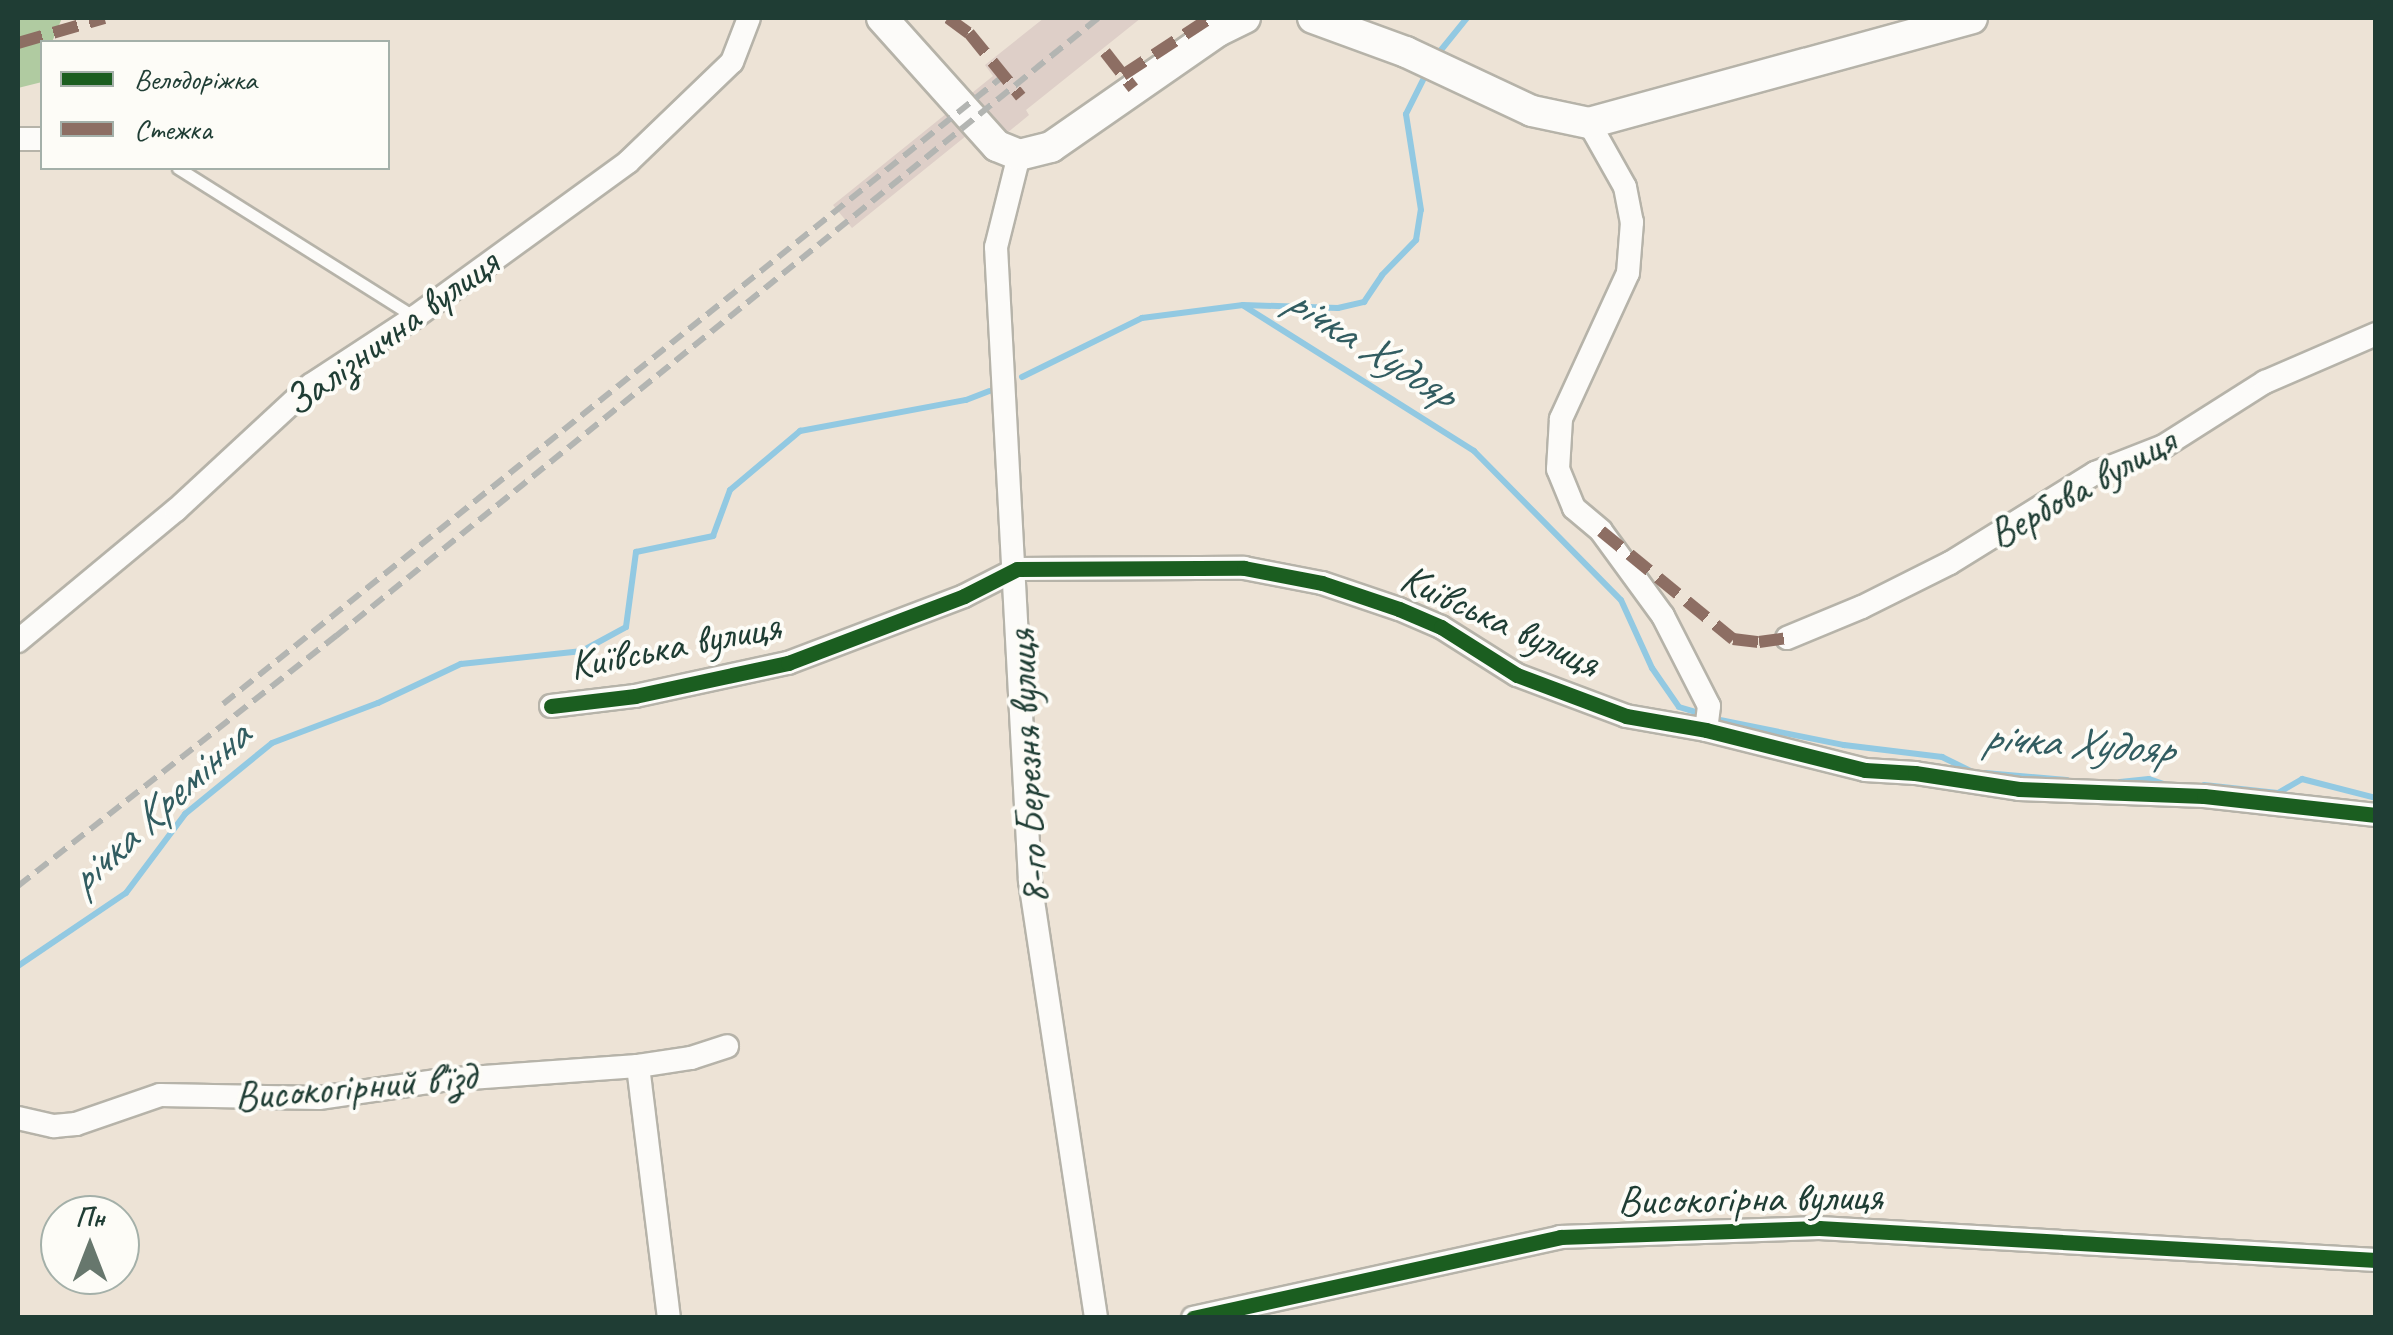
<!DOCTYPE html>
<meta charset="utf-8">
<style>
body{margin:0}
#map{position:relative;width:2393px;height:1335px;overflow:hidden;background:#ede3d6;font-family:Caveat,sans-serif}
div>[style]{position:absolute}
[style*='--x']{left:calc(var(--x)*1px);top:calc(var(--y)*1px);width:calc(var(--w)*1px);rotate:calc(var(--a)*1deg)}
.industrial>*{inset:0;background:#decfc8}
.forest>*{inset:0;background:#b0cba1}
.stream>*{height:6px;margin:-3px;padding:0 3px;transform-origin:3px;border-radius:3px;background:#92c9e2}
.roads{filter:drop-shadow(2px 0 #b6b3a9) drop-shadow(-2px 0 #b6b3a9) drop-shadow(0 2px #b6b3a9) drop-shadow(0 -2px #b6b3a9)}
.lane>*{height:11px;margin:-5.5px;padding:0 5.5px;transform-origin:5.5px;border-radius:5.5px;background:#fcfbf9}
.street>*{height:22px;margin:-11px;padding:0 11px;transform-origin:11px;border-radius:11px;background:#fcfbf9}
.secondary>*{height:30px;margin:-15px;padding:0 15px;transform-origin:15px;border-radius:15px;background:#fcfbf9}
.rail>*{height:6px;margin-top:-3px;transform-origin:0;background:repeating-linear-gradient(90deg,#b3b5b2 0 15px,transparent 0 23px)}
.quiet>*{height:12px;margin-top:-6px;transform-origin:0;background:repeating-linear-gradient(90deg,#8d6e63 0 25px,transparent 0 37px)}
.cycleway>*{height:15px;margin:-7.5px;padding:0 7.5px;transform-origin:7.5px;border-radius:7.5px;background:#1b5e20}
span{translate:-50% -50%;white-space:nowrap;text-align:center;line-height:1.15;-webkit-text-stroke:8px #fdfcf7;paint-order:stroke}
.street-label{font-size:42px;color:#1f3d34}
.water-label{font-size:45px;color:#325d61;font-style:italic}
.frame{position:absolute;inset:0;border:20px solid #1f3d34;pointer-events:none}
.legend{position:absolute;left:40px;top:40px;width:350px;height:130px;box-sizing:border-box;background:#fdfcf7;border:2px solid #a4b0a9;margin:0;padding:12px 18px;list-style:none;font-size:30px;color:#1f3d34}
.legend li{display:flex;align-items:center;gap:20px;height:50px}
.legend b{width:50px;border:2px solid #a4b0a9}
.north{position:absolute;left:40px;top:1195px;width:100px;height:100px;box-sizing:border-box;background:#fdfcf7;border:2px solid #a4b0a9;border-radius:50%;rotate:0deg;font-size:28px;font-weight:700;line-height:40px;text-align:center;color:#1f3d34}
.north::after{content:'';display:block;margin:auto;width:35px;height:45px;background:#67776d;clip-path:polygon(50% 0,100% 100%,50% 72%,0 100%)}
</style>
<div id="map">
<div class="industrial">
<i style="clip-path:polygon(1044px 18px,1141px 18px,1026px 110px,1029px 115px,1007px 133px,992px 115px,852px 228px,833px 205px,993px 76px,985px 65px)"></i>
</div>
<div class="forest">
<i style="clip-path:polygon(18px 18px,62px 18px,52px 42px,42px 42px,42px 82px,18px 88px)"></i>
</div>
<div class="stream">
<i style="--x:1437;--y:55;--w:48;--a:-51"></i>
<i style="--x:1244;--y:306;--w:272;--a:32.2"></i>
<i style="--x:1474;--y:451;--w:209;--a:45.4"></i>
<i style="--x:1621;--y:600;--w:75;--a:65.5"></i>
<i style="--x:1652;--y:668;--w:47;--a:55.3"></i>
<i style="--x:1679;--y:707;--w:17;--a:17"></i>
<i style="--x:1022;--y:377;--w:134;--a:-26.2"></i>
<i style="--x:1142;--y:318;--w:102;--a:-7.3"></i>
<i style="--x:1243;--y:305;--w:95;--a:1.8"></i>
<i style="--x:1338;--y:308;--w:27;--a:-13"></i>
<i style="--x:1364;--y:302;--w:32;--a:-56"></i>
<i style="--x:1382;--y:275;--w:49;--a:-45.8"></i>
<i style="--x:1416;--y:240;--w:30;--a:-81"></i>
<i style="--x:1421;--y:210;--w:97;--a:-98.9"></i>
<i style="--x:1406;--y:114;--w:49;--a:-63.4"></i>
<i style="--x:1715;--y:719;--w:132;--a:11.4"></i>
<i style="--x:1844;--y:745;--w:99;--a:7"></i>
<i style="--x:1942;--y:757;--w:34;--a:26"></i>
<i style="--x:1985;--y:773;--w:82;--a:4.9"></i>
<i style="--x:2120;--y:782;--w:29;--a:-6"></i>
<i style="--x:2149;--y:779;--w:18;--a:19"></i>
<i style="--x:2204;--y:785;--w:74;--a:6.2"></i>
<i style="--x:2278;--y:793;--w:28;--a:-30"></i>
<i style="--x:2302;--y:779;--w:76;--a:14.4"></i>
<i style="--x:18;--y:966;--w:130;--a:-34.1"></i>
<i style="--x:126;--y:893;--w:99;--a:-53.2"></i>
<i style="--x:185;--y:814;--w:112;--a:-39.2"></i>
<i style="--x:272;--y:743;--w:113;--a:-20.7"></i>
<i style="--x:378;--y:703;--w:92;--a:-25.2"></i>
<i style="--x:461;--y:664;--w:122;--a:-6.1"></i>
<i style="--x:582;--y:651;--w:50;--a:-28.6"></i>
<i style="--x:626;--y:627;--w:76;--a:-82.4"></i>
<i style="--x:636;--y:552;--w:79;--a:-11.7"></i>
<i style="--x:713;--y:536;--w:49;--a:-69.7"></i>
<i style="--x:730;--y:490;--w:92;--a:-40.1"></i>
<i style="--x:800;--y:431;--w:169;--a:-10.6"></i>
<i style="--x:966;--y:400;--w:25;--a:-21"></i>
</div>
<div class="roads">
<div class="lane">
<i style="--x:178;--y:168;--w:280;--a:32.2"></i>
</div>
<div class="street">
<i style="--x:1589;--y:123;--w:73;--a:60.6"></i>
<i style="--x:1625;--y:187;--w:36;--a:79"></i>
<i style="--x:1632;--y:222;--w:51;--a:94.5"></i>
<i style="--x:1628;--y:273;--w:161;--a:114.7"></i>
<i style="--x:1561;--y:419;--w:50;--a:93.4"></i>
<i style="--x:1558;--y:469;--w:42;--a:67.7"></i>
<i style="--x:1574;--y:508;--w:35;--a:40"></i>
<i style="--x:1601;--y:531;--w:105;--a:53.9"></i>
<i style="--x:1663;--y:616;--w:101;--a:62.9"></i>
<i style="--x:1709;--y:706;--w:24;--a:97"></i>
<i style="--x:18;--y:139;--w:24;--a:0"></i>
<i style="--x:1019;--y:155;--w:95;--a:104"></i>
<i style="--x:996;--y:247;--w:635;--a:86.93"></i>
<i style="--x:1030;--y:881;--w:442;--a:81.4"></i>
<i style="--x:1787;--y:638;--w:81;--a:-22.5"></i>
<i style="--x:1862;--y:607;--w:98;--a:-26.6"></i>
<i style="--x:1950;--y:563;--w:171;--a:-31.8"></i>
<i style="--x:2095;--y:473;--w:74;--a:-21.4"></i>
<i style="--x:2164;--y:446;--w:120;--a:-32.4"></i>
<i style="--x:2265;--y:382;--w:121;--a:-23.4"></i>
<i style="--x:18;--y:641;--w:205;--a:-39.7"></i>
<i style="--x:176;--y:510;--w:184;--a:-42.8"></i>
<i style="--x:311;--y:385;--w:124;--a:-33.2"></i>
<i style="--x:415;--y:317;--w:263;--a:-36"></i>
<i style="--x:628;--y:162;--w:144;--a:-43.9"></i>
<i style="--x:732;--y:62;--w:47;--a:-68.9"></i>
<i style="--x:551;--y:706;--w:85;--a:-6.8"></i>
<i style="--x:635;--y:696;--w:157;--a:-12.2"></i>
<i style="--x:788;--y:663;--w:188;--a:-20.8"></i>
<i style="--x:964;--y:596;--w:59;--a:-27"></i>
<i style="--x:1017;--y:569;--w:227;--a:-0.3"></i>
<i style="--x:1244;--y:568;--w:79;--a:10.9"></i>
<i style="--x:1322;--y:583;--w:81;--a:18.7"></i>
<i style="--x:1399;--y:609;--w:46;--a:23.2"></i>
<i style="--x:1441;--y:627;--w:90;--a:32.3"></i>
<i style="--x:1517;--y:675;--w:116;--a:20.6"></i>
<i style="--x:1626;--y:716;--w:81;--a:9.9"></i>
<i style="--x:1706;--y:730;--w:164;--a:14.1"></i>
<i style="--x:1865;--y:770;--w:50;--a:3.4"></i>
<i style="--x:1915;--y:773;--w:105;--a:8.7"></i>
<i style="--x:2019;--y:789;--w:185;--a:2.2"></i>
<i style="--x:2204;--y:796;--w:173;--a:6.3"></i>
<i style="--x:638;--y:1066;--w:254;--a:83"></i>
<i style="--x:18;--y:1118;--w:37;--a:13"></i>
<i style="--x:54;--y:1126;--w:22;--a:-5"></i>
<i style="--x:76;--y:1124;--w:89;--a:-19"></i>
<i style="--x:160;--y:1095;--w:159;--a:1.1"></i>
<i style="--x:319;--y:1098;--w:124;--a:-8.3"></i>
<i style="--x:442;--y:1080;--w:196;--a:-4.1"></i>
<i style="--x:638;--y:1066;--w:54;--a:-8.6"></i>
<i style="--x:691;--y:1058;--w:38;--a:-18"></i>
<i style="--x:1193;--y:1318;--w:376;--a:-12.4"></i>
<i style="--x:1560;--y:1237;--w:259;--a:-2"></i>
<i style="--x:1819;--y:1228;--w:558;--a:3.29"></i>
</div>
<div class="secondary">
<i style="--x:882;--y:18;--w:172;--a:48.1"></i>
<i style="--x:997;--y:146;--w:24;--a:22"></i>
<i style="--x:1019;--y:155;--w:33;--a:-14"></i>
<i style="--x:1051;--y:147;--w:203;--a:-34.8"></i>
<i style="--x:1218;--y:31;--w:30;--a:-26"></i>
<i style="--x:1313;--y:18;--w:99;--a:20.1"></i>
<i style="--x:1406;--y:52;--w:139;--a:25.1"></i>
<i style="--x:1532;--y:111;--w:58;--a:11.9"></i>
<i style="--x:1589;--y:123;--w:397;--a:-15.3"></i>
</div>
</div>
<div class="rail">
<i style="--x:223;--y:704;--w:1000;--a:-38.83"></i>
<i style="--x:18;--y:886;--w:405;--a:-38.2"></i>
<i style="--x:336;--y:636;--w:981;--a:-39.04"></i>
</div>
<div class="quiet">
<i style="--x:948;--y:18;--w:26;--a:36"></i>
<i style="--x:969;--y:33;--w:82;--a:50.9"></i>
<i style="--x:18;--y:43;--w:90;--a:-16.2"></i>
<i style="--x:1105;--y:52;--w:46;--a:52.1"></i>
<i style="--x:1123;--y:75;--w:104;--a:-33.2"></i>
<i style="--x:1601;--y:531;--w:171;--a:39.3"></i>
<i style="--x:1733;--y:639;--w:26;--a:7"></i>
<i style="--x:1759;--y:642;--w:28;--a:-8"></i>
</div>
<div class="cycleway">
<i style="--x:551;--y:706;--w:85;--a:-6.8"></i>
<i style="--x:635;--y:696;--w:157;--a:-12.2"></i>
<i style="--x:788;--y:663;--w:188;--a:-20.8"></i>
<i style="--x:964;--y:596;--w:59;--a:-27"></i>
<i style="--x:1017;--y:569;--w:227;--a:-0.3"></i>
<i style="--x:1244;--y:568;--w:79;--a:10.9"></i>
<i style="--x:1322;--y:583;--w:81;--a:18.7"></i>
<i style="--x:1399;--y:609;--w:46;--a:23.2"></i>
<i style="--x:1441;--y:627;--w:90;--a:32.3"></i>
<i style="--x:1517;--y:675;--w:116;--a:20.6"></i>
<i style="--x:1626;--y:716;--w:81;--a:9.9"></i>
<i style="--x:1706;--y:730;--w:164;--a:14.1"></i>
<i style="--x:1865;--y:770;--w:50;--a:3.4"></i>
<i style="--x:1915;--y:773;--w:105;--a:8.7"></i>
<i style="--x:2019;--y:789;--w:185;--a:2.2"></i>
<i style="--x:2204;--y:796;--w:173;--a:6.3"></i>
<i style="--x:1193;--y:1318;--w:376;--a:-12.4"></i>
<i style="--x:1560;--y:1237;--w:259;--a:-2"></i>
<i style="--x:1819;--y:1228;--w:558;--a:3.29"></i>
</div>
<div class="street-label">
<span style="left:391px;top:333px;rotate:-36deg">Залізнична вулиця</span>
<span style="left:2082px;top:488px;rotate:-29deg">Вербова вулиця</span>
<span style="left:1500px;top:621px;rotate:25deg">Київська вулиця</span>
<span style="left:675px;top:646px;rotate:-11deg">Київська вулиця</span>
<span style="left:1028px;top:767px;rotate:-93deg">8-го Березня вулиця</span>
<span style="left:355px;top:1087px;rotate:-5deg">Високогірний в'їзд</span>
<span style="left:1750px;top:1199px;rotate:-1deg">Високогірна вулиця</span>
</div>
<div class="water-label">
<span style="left:1371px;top:347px;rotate:32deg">річка Худояр</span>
<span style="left:2078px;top:743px;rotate:4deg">річка Худояр</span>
<span style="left:159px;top:808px;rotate:-43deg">річка Кремінна</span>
</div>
<div class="frame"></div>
<ul class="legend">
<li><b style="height:12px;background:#1b5e20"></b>Велодоріжка</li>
<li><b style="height:12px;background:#8d6e63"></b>Стежка</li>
</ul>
<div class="north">Пн</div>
</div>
